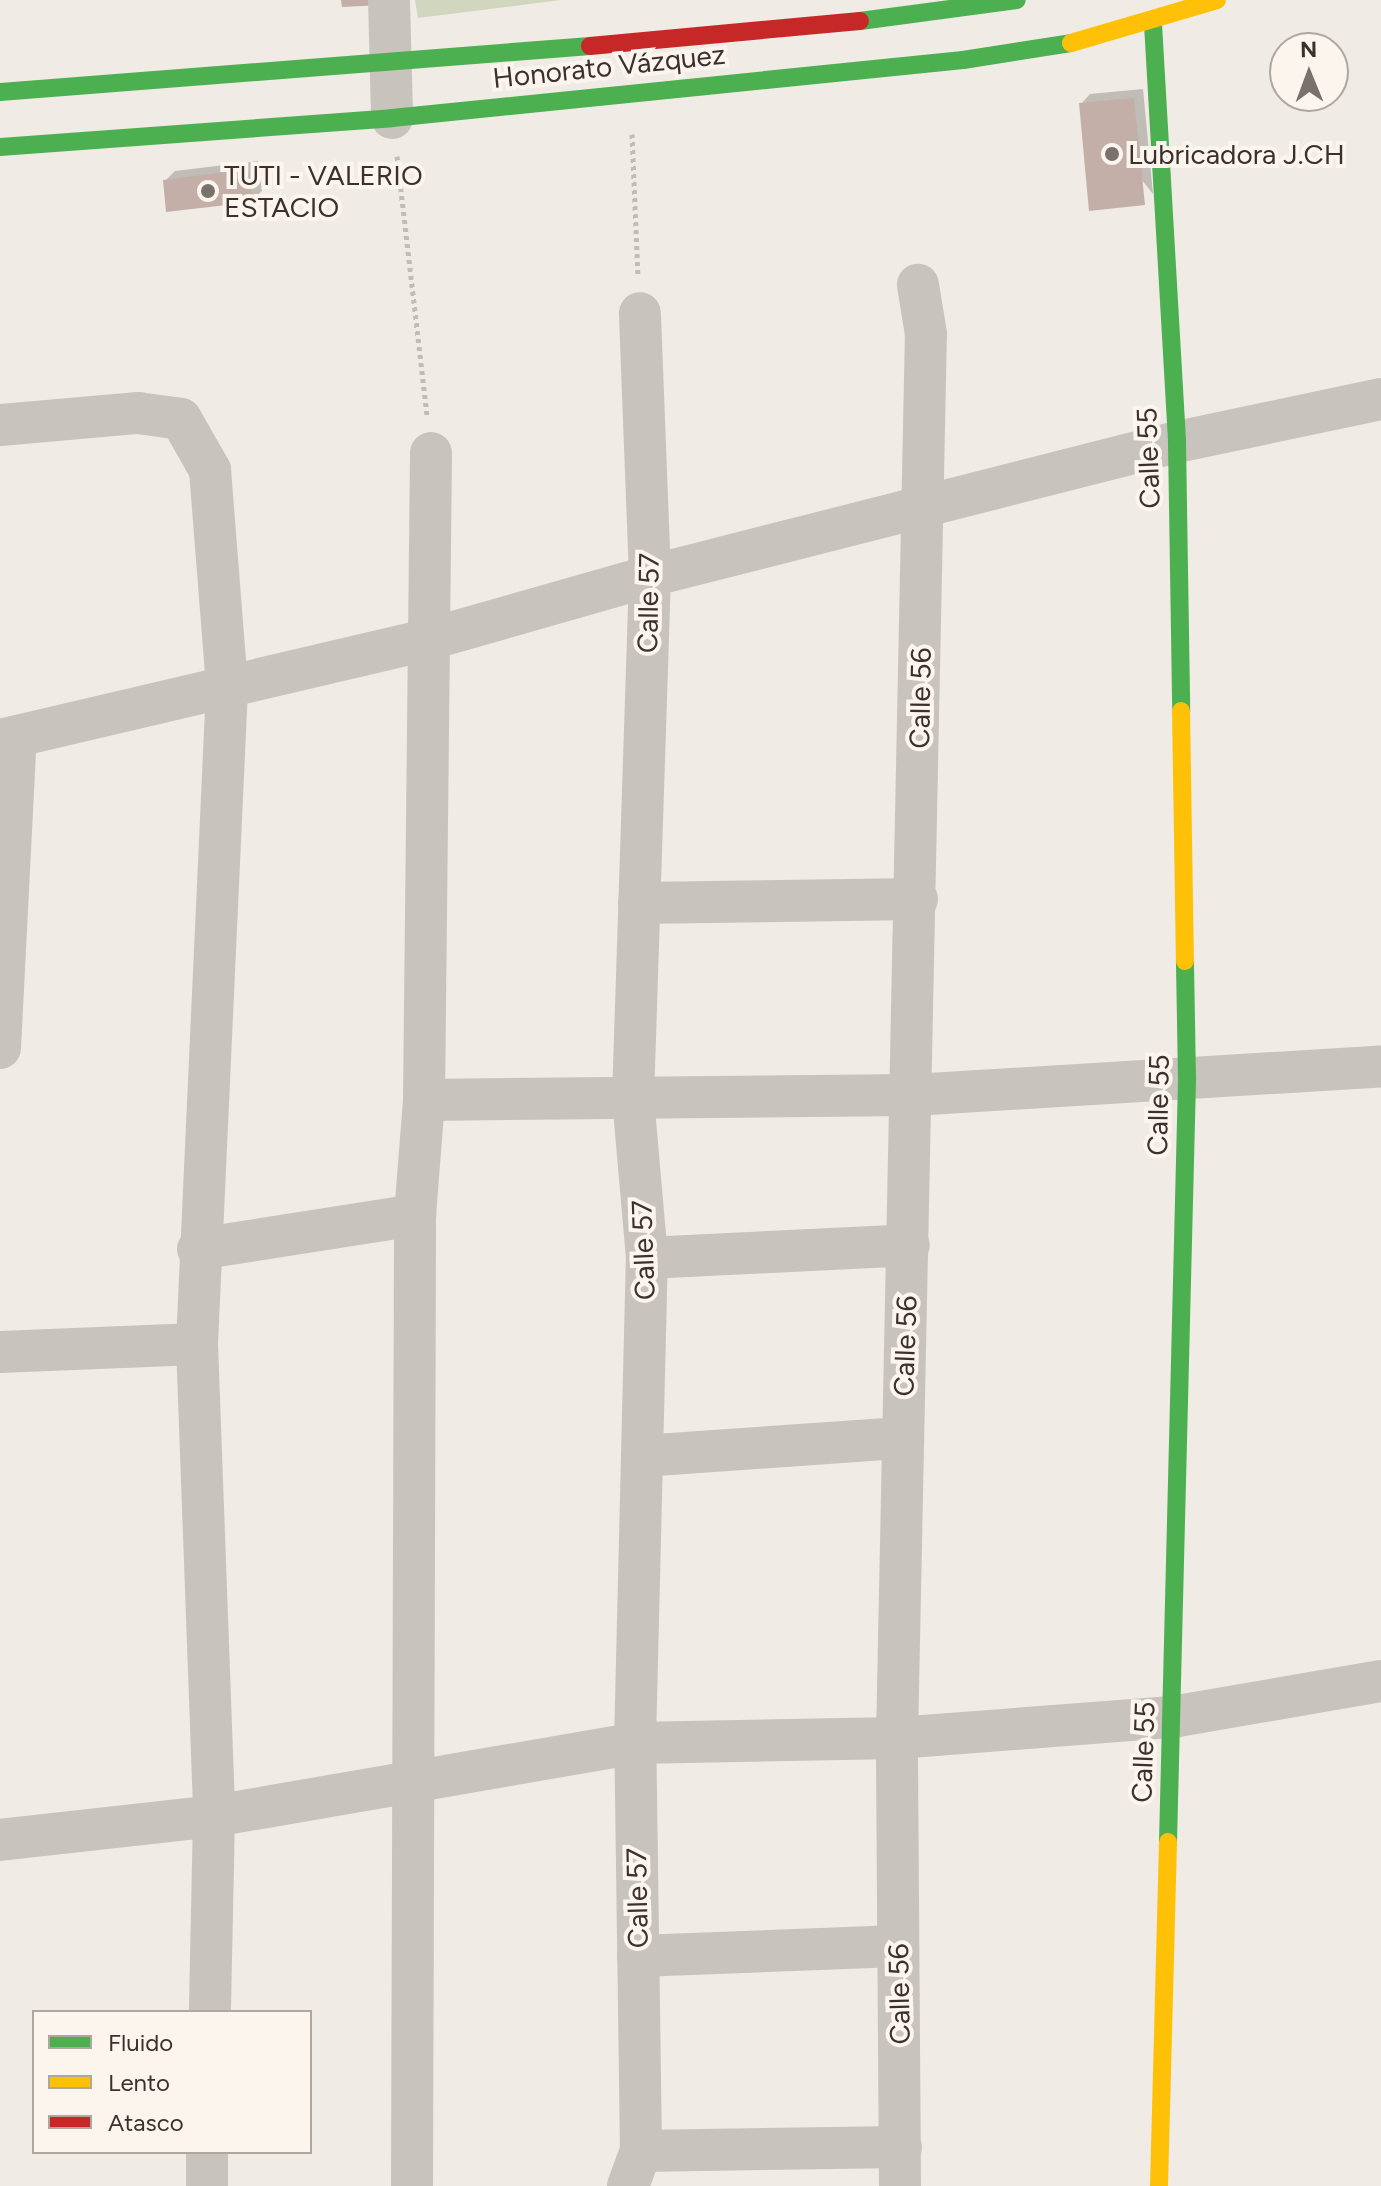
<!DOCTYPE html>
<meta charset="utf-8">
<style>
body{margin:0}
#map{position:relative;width:1381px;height:2186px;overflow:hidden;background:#f0ebe5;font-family:Figtree,sans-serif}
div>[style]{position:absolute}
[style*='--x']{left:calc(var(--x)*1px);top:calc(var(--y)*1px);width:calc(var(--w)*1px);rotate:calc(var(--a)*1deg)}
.green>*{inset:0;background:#d1d6bf}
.shadow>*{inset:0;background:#0003}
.building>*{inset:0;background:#c3afa7}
.path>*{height:5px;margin-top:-2.5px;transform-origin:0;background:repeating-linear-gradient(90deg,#c2bbb6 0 4px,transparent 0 8px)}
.street>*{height:42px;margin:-21px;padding:0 21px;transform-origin:21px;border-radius:21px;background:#c9c3be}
.fast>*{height:18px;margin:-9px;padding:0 9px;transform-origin:9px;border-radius:9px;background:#4caf50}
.slow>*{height:18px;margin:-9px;padding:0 9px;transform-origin:9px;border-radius:9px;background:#ffc107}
.jam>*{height:18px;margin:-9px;padding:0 9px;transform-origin:9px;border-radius:9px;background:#c62828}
.dots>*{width:22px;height:22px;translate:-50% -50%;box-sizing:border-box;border:4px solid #fbf5ee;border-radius:50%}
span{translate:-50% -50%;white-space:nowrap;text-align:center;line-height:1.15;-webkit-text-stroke:8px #fbf5ee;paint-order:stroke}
.street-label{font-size:28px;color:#3b302b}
.poi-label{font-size:28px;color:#3b302b}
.left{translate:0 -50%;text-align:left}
.legend{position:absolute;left:32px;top:2010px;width:280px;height:144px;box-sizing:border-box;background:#fbf5ee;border:2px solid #aea6a0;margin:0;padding:10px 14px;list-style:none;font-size:24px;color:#3b302b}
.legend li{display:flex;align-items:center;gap:16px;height:40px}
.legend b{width:40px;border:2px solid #aea6a0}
.north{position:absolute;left:1269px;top:32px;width:80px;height:80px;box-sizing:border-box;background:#fbf5ee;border:2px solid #aea6a0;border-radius:50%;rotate:359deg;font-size:22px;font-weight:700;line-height:32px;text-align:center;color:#3b302b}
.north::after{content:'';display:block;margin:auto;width:28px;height:36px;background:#7a716c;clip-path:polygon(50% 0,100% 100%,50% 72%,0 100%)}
</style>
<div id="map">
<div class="green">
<i style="clip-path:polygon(415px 0,561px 0,418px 18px)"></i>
</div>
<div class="shadow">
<i style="clip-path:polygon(1143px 89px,1153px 194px,1081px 104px,1090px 94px)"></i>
<i style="clip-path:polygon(258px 161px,262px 191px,252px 200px,165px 181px,175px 171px)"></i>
</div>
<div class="building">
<i style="clip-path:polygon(341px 0,383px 0,383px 5px,342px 7px)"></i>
<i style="clip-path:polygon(1134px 98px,1145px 205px,1089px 211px,1079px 103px)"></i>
<i style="clip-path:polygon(249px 169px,253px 202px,166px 212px,163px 180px)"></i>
</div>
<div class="path">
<i style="--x:632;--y:134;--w:142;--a:87.6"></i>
<i style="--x:397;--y:156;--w:262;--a:83.4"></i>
</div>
<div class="street">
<i style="--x:389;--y:0;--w:118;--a:88.5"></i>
<i style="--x:0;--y:425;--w:139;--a:-5"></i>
<i style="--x:138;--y:413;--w:43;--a:7.9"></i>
<i style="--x:181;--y:419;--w:59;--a:60.4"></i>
<i style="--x:210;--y:470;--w:219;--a:85.5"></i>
<i style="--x:227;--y:688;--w:657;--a:92.62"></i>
<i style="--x:197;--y:1344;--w:472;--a:87.9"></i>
<i style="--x:214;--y:1816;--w:196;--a:91.2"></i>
<i style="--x:0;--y:740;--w:438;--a:-13.2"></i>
<i style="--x:426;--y:640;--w:233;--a:-15.9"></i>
<i style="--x:650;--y:576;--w:544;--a:-14.27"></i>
<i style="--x:1177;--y:442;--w:208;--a:-11.9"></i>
<i style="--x:639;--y:903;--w:278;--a:-0.8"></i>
<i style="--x:0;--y:1048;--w:312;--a:-87.1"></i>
<i style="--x:424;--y:1100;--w:489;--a:-0.6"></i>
<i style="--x:913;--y:1095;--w:469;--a:-3.5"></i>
<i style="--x:198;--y:1249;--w:220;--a:-8.9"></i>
<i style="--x:647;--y:1258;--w:262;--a:-2.8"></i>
<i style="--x:0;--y:1352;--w:197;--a:-2.3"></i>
<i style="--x:642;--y:1456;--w:260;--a:-4"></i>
<i style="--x:0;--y:1840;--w:215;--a:-6.4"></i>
<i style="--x:214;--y:1816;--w:427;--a:-9.8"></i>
<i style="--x:635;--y:1743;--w:262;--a:-1.1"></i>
<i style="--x:897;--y:1738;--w:276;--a:-4.4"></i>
<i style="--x:1172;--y:1717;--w:212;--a:-9.8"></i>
<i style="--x:638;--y:1956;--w:260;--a:-2.2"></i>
<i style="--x:641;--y:2151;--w:260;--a:-0.9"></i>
<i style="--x:207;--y:2186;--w:34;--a:-90"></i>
<i style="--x:412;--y:2186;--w:971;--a:-89.82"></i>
<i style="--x:415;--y:1215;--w:115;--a:-85.5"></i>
<i style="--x:424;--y:1100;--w:647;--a:-89.38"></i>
<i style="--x:628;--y:2186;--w:37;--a:-70"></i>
<i style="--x:641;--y:2151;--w:408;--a:-90.8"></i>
<i style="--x:635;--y:1743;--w:485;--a:-88.6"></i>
<i style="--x:647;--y:1258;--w:160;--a:-95"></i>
<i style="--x:633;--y:1099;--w:523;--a:-88.14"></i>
<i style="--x:650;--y:576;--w:263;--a:-92.2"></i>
<i style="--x:900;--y:2186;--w:448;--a:-90.4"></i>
<i style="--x:897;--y:1738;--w:1404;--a:-88.82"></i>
<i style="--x:926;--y:334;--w:50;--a:-99.3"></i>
</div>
<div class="fast">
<i style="--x:860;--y:21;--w:158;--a:-7.6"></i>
<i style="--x:1153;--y:24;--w:419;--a:86.7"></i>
<i style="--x:1177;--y:442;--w:269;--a:89.1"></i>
<i style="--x:0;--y:92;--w:592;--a:-4.46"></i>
<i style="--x:0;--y:147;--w:393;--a:-4.2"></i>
<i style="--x:392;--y:118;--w:574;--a:-5.8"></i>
<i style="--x:963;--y:60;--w:109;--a:-8.9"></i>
<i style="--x:1168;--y:1842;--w:763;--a:-88.57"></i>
<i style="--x:1187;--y:1079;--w:118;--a:-91"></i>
</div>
<div class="slow">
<i style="--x:1071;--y:43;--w:152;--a:-16.4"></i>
<i style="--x:1181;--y:711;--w:250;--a:89.1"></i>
<i style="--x:1159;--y:2186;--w:344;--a:-88.5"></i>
</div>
<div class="jam">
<i style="--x:590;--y:46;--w:271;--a:-5.3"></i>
</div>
<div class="dots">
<i style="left:1112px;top:154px;background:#7a716c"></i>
<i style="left:208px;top:191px;background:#7a716c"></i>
</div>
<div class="street-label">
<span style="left:609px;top:66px;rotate:-6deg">Honorato Vázquez</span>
<span style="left:1148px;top:458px;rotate:-92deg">Calle 55</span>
<span style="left:648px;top:603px;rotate:-89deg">Calle 57</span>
<span style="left:920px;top:698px;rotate:-89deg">Calle 56</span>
<span style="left:1158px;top:1105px;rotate:-89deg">Calle 55</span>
<span style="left:643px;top:1250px;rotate:-92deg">Calle 57</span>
<span style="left:905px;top:1346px;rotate:-88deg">Calle 56</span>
<span style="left:1143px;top:1752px;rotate:-88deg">Calle 55</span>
<span style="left:637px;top:1898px;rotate:-91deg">Calle 57</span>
<span style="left:899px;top:1994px;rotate:-91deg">Calle 56</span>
</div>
<div class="poi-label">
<span class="left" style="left:1128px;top:154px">Lubricadora J.CH</span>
<span class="left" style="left:224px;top:191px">TUTI - VALERIO<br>ESTACIO</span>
</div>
<ul class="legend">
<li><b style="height:10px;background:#4caf50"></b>Fluido</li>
<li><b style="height:10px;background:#ffc107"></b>Lento</li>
<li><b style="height:10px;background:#c62828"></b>Atasco</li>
</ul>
<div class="north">N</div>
</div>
